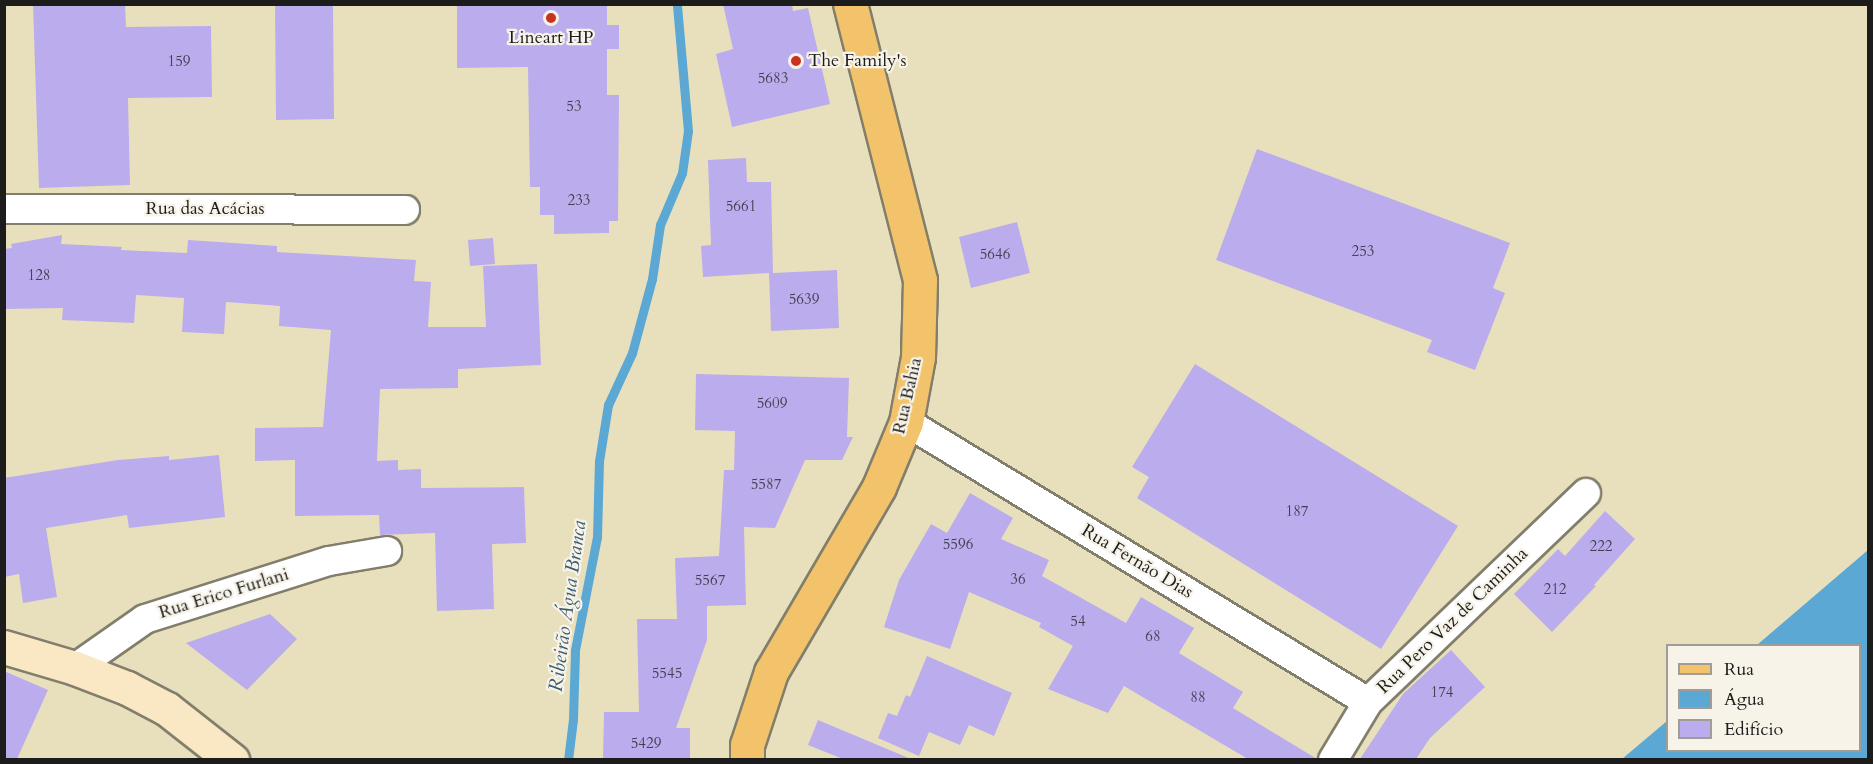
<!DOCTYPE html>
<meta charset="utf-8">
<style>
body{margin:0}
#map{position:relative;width:1873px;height:764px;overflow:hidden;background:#e8e0bc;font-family:Cardo,serif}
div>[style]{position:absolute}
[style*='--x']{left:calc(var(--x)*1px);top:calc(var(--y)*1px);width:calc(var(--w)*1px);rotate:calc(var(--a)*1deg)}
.water>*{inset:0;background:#5aa8d3}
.stream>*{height:9px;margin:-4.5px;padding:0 4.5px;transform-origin:4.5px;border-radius:4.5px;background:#5aa8d3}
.building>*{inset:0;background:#bbaced}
.roads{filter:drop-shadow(2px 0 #827e6c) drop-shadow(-2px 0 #827e6c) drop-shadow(0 2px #827e6c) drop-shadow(0 -2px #827e6c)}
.street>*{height:28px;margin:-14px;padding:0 14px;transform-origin:14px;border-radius:14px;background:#fff}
.secondary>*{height:33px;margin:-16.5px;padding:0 16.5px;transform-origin:16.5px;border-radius:16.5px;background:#fae7c3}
.primary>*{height:33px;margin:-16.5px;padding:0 16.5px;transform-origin:16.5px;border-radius:16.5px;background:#f2c36a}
.dots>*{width:16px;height:16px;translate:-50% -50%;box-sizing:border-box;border:3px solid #f7f3e8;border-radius:50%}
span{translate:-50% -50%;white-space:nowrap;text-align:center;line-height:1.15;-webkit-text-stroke:4.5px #f7f3e8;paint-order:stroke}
.number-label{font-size:15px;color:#444050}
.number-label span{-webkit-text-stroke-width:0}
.poi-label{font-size:18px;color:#1c1c1c}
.left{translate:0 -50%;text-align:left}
.street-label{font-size:18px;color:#1c1c1c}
.water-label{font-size:20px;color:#385b6e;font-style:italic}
.frame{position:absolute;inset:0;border:6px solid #1c1c1c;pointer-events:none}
.legend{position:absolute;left:1666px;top:644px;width:195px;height:108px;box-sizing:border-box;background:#f7f3e8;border:2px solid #9f9d96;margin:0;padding:8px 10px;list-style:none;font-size:18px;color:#1c1c1c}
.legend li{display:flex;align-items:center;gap:12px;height:30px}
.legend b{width:30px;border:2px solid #9f9d96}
</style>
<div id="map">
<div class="water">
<i style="clip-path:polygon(1868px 550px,1868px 759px,1622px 759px,1667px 721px,1668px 750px,1860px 750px,1860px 646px,1757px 645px)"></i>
</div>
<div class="stream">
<i style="--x:568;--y:760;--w:41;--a:-83"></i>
<i style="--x:573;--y:719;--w:69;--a:-88.3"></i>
<i style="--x:575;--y:650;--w:115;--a:-79"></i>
<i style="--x:597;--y:537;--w:76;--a:-88.5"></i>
<i style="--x:599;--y:461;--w:57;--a:-80.9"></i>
<i style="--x:608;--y:405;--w:57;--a:-65.2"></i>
<i style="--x:632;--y:353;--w:77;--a:-74.9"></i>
<i style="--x:652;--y:279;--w:55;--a:-81.6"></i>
<i style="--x:660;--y:225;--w:56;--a:-67.1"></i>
<i style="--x:682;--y:173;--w:42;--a:-81.9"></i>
<i style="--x:688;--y:131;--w:127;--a:-95"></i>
</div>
<div class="building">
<i style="clip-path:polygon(33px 4px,125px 4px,126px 27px,211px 26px,212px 97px,128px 98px,130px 185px,39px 188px)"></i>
<i style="clip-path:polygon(275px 4px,333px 4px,334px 119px,276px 120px)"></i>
<i style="clip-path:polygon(457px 4px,607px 4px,607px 25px,619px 25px,619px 49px,607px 49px,607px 95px,619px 95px,618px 221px,609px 221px,609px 233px,554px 234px,554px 215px,540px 215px,540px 187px,530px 187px,528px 67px,457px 68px)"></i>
<i style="clip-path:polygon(723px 4px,792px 4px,793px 11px,808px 8px,830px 104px,732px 127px,716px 54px,733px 49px)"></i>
<i style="clip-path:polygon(1257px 149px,1510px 243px,1493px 288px,1505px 293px,1475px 370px,1427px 352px,1432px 340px,1216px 260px)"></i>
<i style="clip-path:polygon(746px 158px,747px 182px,771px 182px,773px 273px,837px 270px,839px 328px,771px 331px,769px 273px,703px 277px,701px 246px,711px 245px,708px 160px)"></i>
<i style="clip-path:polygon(1017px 222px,1030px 273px,971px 288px,959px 237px)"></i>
<i style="clip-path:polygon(62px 235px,61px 244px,122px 247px,121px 250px,187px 253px,188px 240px,277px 246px,277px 252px,416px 260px,414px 281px,431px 282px,428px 327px,486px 327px,483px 266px,537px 264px,541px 365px,458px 369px,458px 388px,380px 389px,377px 461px,398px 460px,398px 470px,421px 469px,421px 488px,524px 487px,526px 543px,492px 544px,494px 609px,437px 611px,435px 533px,380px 535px,379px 515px,295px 516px,295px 460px,255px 461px,255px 428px,323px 427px,331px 330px,279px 326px,280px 306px,226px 302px,224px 334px,182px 332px,184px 298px,136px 295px,134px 323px,62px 320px,63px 308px,4px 309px,4px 249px,12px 248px,11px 244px)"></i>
<i style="clip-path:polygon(493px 238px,495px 264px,470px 266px,468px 240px)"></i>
<i style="clip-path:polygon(1195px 364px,1458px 526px,1381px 649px,1137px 498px,1149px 477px,1132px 467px)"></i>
<i style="clip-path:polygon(696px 374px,849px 378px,847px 437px,853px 437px,842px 460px,805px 460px,775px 528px,744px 527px,746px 605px,707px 606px,707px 640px,676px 728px,690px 728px,690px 759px,603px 759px,604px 712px,639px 712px,637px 619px,677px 619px,675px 558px,719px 556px,724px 470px,734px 470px,735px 431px,695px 430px)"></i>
<i style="clip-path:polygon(219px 455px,225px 517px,129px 528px,127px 515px,46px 528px,57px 597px,23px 603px,19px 574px,4px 577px,4px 478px,118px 460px,169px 456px,169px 460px)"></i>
<i style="clip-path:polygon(970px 493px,1013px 518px,1001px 539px,1049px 560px,1042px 576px,1126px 623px,1141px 597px,1194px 628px,1179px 653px,1243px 692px,1233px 708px,1317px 759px,1248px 759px,1124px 686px,1108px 713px,1048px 689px,1073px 646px,1039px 627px,1041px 623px,969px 592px,950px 649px,884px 627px,899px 580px,931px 524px,947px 533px)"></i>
<i style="clip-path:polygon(1605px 511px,1635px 539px,1594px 585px,1596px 586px,1552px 632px,1514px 594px,1558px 549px,1565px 556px)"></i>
<i style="clip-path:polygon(270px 614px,297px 639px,247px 690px,186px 643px)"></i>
<i style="clip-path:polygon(1451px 650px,1485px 687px,1430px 738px,1416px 759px,1360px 759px,1403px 694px)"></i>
<i style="clip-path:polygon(927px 656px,1012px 693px,994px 736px,969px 725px,960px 745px,929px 732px,919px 756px,878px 738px,888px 713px,897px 716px,906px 695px,910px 697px)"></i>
<i style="clip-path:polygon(4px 671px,48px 690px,17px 759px,4px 759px)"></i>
<i style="clip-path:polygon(818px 720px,911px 759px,843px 759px,808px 745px)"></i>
</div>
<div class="roads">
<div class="street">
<i style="--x:4;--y:209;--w:401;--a:0.1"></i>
<i style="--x:906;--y:422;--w:540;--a:31.22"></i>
<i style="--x:75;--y:668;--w:85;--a:-35"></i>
<i style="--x:145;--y:619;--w:193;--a:-17.5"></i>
<i style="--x:329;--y:561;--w:59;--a:-9.8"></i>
<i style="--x:1333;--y:760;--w:68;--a:-58.9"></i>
<i style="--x:1368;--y:702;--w:302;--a:-43.8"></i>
</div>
<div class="secondary">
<i style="--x:4;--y:647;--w:74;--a:16.5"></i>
<i style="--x:75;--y:668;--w:56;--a:21"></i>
<i style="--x:127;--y:688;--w:45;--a:27.7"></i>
<i style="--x:167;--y:709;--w:83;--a:38.1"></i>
</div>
<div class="primary">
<i style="--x:747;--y:760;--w:15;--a:-90"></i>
<i style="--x:747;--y:745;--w:77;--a:-71.8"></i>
<i style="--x:771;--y:672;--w:214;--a:-59.7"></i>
<i style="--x:879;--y:487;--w:70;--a:-67.4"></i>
<i style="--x:906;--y:422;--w:66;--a:-79.5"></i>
<i style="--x:918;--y:357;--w:77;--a:-88.5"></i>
<i style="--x:920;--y:280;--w:285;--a:-104.2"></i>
</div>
</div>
<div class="dots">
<i style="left:551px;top:18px;background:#c8321e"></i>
<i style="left:796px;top:61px;background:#c8321e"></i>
</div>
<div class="number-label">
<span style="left:179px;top:62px">159</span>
<span style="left:773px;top:79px">5683</span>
<span style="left:574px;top:107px">53</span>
<span style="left:579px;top:201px">233</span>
<span style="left:741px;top:207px">5661</span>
<span style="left:1363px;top:252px">253</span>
<span style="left:995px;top:255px">5646</span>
<span style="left:39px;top:276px">128</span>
<span style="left:804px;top:300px">5639</span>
<span style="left:772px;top:404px">5609</span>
<span style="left:766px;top:485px">5587</span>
<span style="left:1297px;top:512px">187</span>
<span style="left:958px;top:545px">5596</span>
<span style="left:1601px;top:547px">222</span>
<span style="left:1018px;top:580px">36</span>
<span style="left:710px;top:581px">5567</span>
<span style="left:1555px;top:590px">212</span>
<span style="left:1078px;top:622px">54</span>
<span style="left:1153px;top:637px">68</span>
<span style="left:667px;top:674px">5545</span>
<span style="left:1442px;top:693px">174</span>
<span style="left:1198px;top:698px">88</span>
<span style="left:646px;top:744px">5429</span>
</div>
<div class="poi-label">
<span style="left:551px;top:38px">Lineart HP</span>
<span class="left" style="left:808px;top:61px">The Family's</span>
</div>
<div class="street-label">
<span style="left:205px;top:209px">Rua das Acácias</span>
<span style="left:908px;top:396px;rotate:-77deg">Rua Bahia</span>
<span style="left:1137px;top:562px;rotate:31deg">Rua Fernão Dias</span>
<span style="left:224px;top:594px;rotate:-17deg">Rua Erico Furlani</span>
<span style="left:1453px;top:621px;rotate:-44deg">Rua Pero Vaz de Caminha</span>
</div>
<div class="water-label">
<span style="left:567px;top:606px;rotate:-82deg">Ribeirão Água Branca</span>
</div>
<div class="frame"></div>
<ul class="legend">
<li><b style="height:8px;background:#f2c36a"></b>Rua</li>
<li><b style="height:16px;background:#5aa8d3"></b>Água</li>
<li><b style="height:16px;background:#bbaced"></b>Edifício</li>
</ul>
</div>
